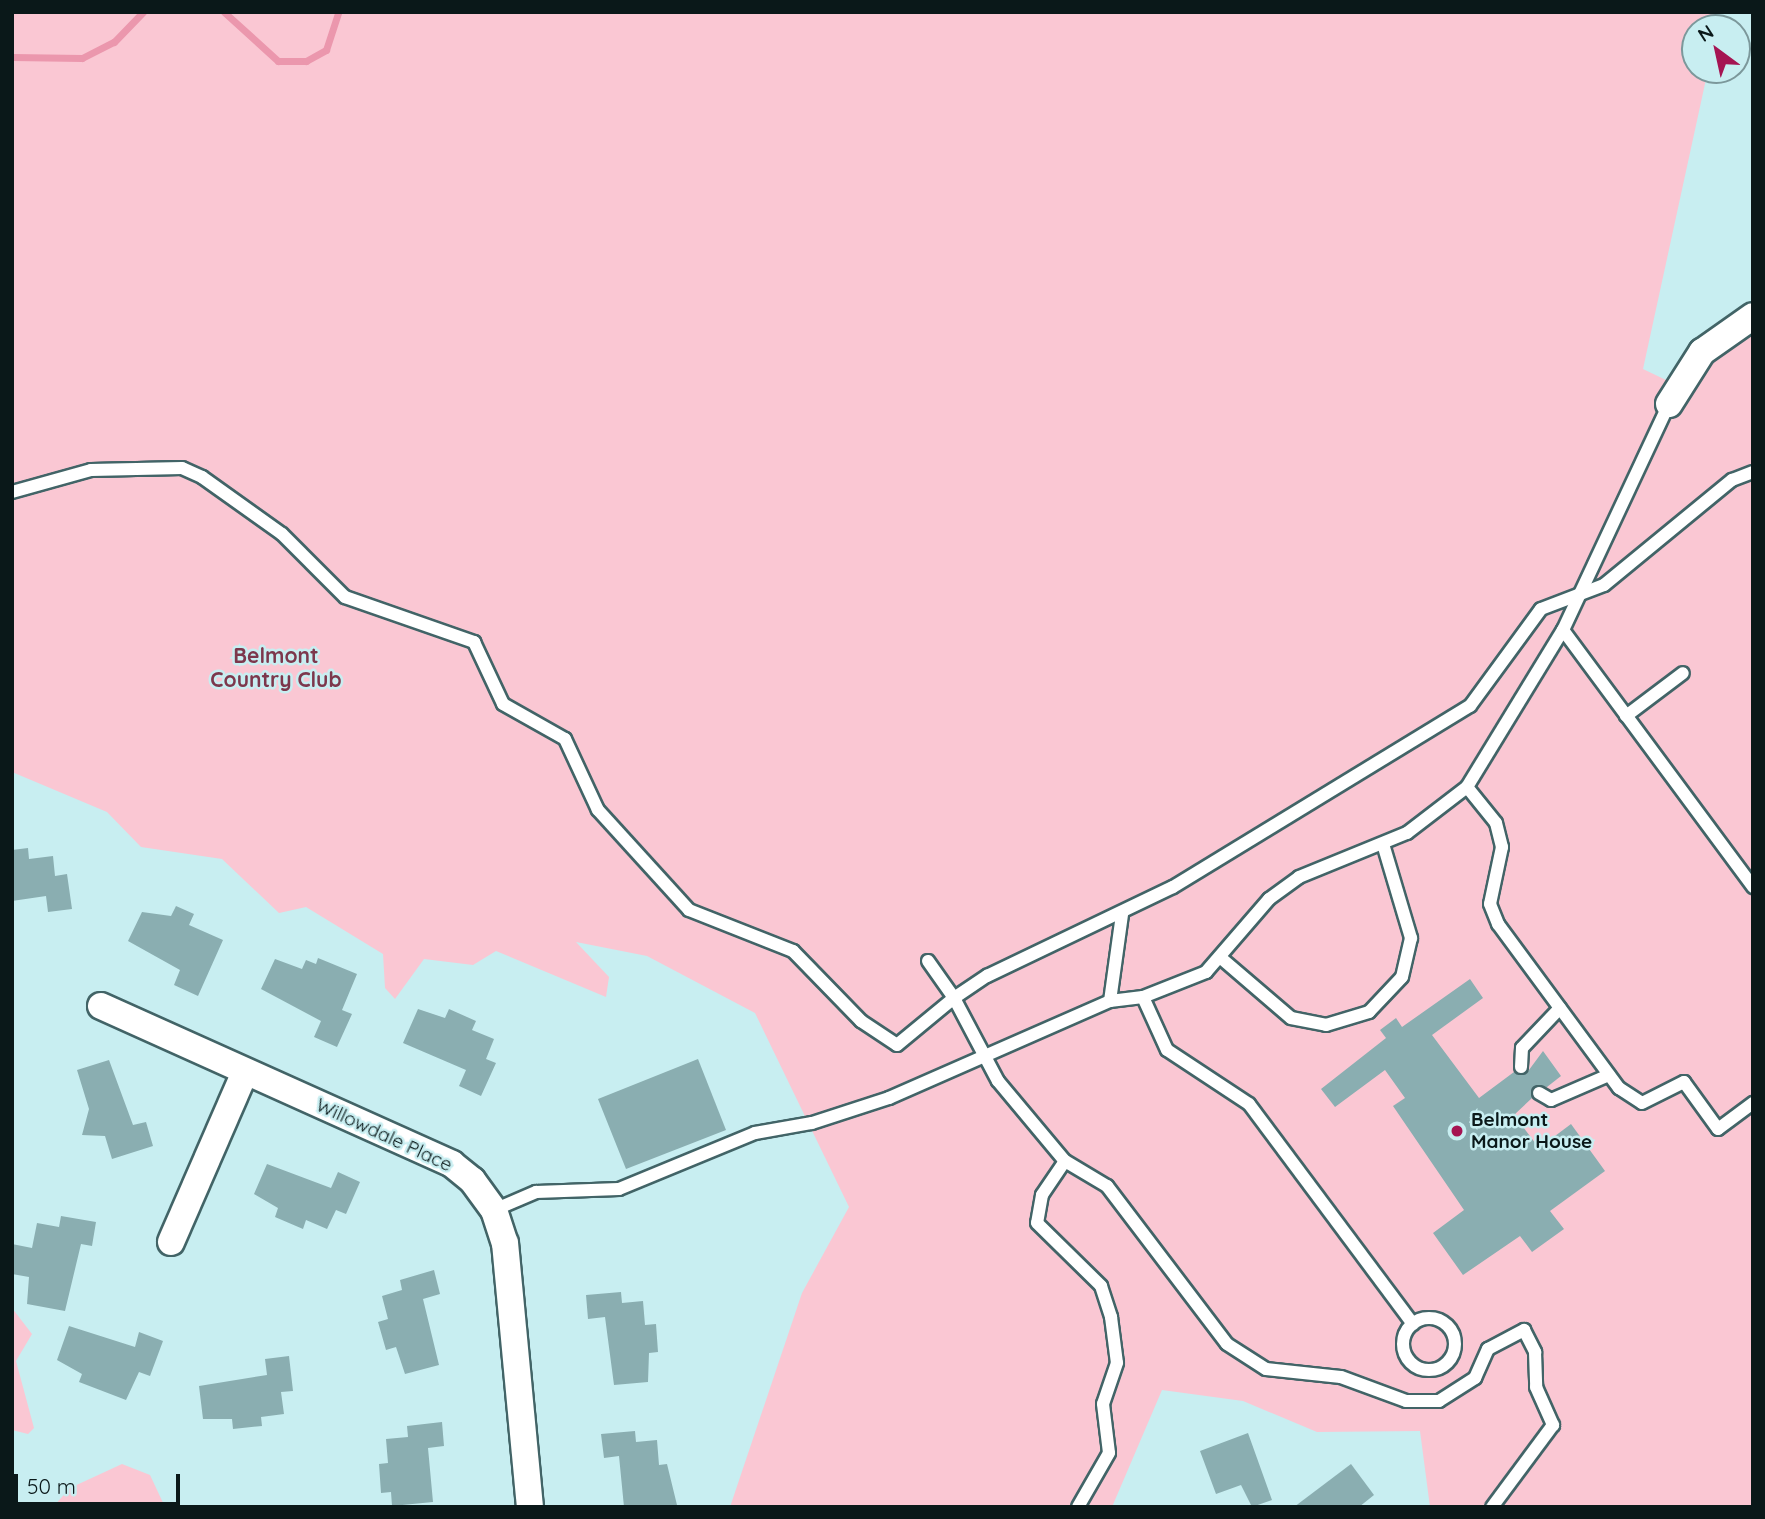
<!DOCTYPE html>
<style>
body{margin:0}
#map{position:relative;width:1765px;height:1519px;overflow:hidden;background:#c8eef1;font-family:Quicksand,sans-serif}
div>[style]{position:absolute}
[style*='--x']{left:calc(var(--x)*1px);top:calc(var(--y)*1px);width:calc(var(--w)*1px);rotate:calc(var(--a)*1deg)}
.green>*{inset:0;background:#fac7d3}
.stream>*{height:7px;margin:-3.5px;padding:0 3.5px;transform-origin:3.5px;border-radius:3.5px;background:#eb97ad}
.building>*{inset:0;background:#8aaeb1}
.roads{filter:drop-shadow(2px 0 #426467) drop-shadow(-2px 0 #426467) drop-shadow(0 2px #426467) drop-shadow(0 -2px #426467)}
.service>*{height:12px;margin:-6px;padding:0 6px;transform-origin:6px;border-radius:6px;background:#fff}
.service>.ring{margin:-6px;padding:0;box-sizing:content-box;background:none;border:12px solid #fff;border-radius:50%}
.minor>*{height:26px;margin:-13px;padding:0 13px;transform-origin:13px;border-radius:13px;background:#fff}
.dots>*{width:19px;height:19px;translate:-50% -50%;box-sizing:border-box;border:4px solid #c8eef1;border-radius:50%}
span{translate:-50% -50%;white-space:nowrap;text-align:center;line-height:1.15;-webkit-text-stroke:5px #c8eef1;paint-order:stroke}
.poi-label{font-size:19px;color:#0a1819;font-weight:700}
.left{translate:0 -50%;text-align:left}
.street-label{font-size:19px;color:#0a1819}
.neighbourhood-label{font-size:21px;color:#7d374c;font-weight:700}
.frame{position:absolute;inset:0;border:14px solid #0a1819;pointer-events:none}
.north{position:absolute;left:1681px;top:14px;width:70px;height:70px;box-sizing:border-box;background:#c8eef1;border:2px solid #7c989b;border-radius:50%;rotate:327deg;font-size:19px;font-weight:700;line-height:28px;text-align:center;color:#0a1819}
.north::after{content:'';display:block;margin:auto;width:24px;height:32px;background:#a51452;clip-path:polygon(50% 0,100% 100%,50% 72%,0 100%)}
.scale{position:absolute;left:14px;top:1474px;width:166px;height:32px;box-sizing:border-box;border:4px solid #0a1819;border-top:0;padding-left:9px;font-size:21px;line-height:24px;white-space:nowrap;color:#0a1819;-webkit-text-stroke:5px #c8eef1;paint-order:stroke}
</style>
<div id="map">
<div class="green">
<i style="clip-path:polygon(12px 12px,1716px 12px,1714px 28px,1695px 28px,1695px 70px,1708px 70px,1643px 369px,1689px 391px,1707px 363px,1753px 327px,1753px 1507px,1430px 1507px,1420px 1431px,1317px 1432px,1243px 1401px,1162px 1390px,1112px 1507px,730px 1507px,802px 1293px,849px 1207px,755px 1013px,647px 956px,576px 942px,609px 977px,606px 997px,496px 951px,473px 965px,424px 959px,395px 999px,385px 988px,383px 954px,306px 907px,279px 913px,222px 859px,141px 847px,107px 812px,12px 772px)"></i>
<i style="clip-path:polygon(12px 1308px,32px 1334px,16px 1361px,34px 1428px,28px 1434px,12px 1430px)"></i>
<i style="clip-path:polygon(122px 1464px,150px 1475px,165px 1507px,53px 1507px,70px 1488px)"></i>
</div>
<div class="stream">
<i style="--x:224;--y:12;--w:73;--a:42.2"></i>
<i style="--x:278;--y:61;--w:28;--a:0"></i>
<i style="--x:306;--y:61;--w:23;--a:-29"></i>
<i style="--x:326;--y:50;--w:40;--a:-72"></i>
<i style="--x:12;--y:57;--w:70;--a:0.8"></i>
<i style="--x:82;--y:58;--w:36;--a:-27"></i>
<i style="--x:114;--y:42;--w:42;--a:-46"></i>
</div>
<div class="building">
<i style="clip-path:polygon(28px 848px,29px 859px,53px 856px,55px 876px,67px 874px,72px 909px,48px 912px,46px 896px,12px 901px,12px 850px)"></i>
<i style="clip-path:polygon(176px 906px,194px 914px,189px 925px,223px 940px,198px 996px,174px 985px,180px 970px,128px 941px,142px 912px,171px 916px)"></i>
<i style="clip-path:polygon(318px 958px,357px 974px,342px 1010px,352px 1014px,337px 1047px,314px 1037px,321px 1021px,261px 989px,275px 959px,302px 969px,306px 960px,316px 964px)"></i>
<i style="clip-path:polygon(1470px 979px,1483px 998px,1432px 1035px,1479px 1098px,1514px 1072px,1526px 1074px,1543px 1051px,1561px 1076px,1547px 1087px,1534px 1086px,1532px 1098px,1514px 1115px,1539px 1148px,1571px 1124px,1605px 1171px,1550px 1211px,1564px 1229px,1532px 1252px,1520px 1236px,1463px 1275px,1433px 1233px,1464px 1210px,1393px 1106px,1405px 1098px,1385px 1070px,1335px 1107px,1321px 1089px,1386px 1038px,1380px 1030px,1396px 1018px,1402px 1027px)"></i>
<i style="clip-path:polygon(418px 1009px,445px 1018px,449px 1009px,476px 1021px,472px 1030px,494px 1039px,486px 1059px,496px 1063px,481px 1096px,459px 1086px,466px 1070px,403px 1043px)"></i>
<i style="clip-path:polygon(698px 1059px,726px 1130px,626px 1169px,598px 1099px)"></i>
<i style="clip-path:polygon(109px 1060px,133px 1125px,146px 1122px,153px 1146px,112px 1159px,105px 1136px,82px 1135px,89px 1109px,77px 1070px)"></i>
<i style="clip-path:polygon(267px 1164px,331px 1188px,338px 1172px,360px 1182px,346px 1214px,336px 1210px,327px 1229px,306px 1220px,303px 1229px,275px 1217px,278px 1208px,254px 1194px)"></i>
<i style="clip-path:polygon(61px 1216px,96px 1222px,92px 1246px,81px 1244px,65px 1311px,27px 1304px,29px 1277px,12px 1274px,12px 1244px,32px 1248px,37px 1223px,59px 1227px)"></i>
<i style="clip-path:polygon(434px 1270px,440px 1294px,423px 1299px,439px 1365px,405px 1374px,396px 1347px,386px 1350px,378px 1322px,388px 1319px,382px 1296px,402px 1290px,400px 1280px)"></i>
<i style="clip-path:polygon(621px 1292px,622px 1303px,643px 1301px,645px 1325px,656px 1324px,658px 1352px,649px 1353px,648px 1382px,614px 1385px,605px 1317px,588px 1319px,586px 1295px)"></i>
<i style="clip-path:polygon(69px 1326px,135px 1347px,139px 1332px,163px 1341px,150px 1376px,139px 1372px,126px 1400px,79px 1382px,82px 1374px,57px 1360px)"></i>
<i style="clip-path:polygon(289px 1356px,293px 1391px,281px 1392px,284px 1414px,261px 1417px,262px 1426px,233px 1429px,232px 1419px,203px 1419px,199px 1386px,267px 1375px,265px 1359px)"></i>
<i style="clip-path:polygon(442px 1422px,444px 1446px,428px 1448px,433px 1502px,392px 1506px,391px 1492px,381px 1493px,379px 1464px,388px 1463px,386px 1439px,408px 1437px,407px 1426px)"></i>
<i style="clip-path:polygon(635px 1431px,636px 1442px,657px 1440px,659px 1465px,667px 1464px,677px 1505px,624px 1507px,619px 1456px,604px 1458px,601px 1434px)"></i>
<i style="clip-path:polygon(1248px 1433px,1272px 1500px,1252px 1507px,1241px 1485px,1216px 1494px,1200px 1451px)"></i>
<i style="clip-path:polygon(1351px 1464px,1374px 1495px,1359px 1507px,1294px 1507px)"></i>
</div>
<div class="roads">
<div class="service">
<i style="--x:12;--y:492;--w:82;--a:-15.6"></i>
<i style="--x:91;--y:470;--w:91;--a:-1.3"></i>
<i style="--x:182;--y:468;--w:22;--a:24"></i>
<i style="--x:202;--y:477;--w:98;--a:35.5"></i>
<i style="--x:282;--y:534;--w:89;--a:45"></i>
<i style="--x:345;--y:597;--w:137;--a:19.2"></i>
<i style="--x:474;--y:642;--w:68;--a:64.9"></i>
<i style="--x:503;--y:704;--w:71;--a:29.4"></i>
<i style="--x:565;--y:739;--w:78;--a:65.1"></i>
<i style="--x:598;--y:810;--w:135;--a:47.7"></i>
<i style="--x:689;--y:910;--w:112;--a:21.5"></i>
<i style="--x:793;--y:951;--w:98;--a:45.8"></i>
<i style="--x:861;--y:1021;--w:43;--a:33.7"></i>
<i style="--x:897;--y:1045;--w:74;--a:-39.5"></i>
<i style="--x:954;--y:998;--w:94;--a:62.1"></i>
<i style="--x:998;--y:1081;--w:104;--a:50.1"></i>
<i style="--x:1065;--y:1161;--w:41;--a:124.1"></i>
<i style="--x:1042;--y:1195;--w:28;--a:100"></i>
<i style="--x:1037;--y:1223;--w:90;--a:44.5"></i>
<i style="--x:1101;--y:1286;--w:33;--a:72"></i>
<i style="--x:1111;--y:1317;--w:46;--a:82.6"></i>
<i style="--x:1117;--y:1363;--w:43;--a:108.9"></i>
<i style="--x:1103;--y:1404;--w:49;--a:83"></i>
<i style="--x:1109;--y:1453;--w:62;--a:119.9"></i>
<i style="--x:1563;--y:630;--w:320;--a:53.5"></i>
<i style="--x:1626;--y:716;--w:71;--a:-37"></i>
<i style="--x:1467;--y:787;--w:46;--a:51.1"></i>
<i style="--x:1496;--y:823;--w:25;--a:76"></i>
<i style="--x:1502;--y:847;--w:58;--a:101.9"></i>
<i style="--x:1490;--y:904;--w:22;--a:68"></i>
<i style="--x:1498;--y:924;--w:204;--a:53.6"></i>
<i style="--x:1619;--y:1088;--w:27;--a:33"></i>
<i style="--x:1642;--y:1103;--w:47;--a:-26.6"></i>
<i style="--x:1684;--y:1082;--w:58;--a:54.1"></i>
<i style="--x:1718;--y:1129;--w:44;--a:-36.6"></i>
<i style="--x:1221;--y:958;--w:92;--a:40.6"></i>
<i style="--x:1291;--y:1018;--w:36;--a:11"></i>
<i style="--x:1326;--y:1025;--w:45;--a:-16.8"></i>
<i style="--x:1369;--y:1012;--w:48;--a:-46.7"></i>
<i style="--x:1402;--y:977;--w:40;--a:-77"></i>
<i style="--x:1411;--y:938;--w:98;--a:-106.6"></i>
<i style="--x:928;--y:961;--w:45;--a:54.9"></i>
<i style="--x:954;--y:998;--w:40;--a:-34"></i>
<i style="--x:987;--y:976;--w:206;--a:-25.6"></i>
<i style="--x:1173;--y:887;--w:348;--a:-31.4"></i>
<i style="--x:1470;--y:706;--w:120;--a:-53.8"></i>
<i style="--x:1541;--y:609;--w:67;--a:-20.9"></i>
<i style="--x:1604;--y:585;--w:166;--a:-39.4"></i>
<i style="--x:1732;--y:480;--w:22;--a:-21"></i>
<i style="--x:1110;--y:1001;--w:88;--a:-82.1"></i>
<i style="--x:1521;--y:1067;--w:19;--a:-87"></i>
<i style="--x:1522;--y:1048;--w:55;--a:-46.5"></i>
<i style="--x:1539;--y:1093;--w:14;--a:30"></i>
<i style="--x:1551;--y:1100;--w:63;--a:-23.3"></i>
<i style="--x:1065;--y:1161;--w:49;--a:30.8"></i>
<i style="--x:1107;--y:1186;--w:198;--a:52.8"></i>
<i style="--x:1227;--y:1344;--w:46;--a:32.7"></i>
<i style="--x:1266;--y:1369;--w:75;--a:6.1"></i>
<i style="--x:1341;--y:1377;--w:69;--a:20.3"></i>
<i style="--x:1406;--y:1401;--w:33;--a:0"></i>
<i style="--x:1439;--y:1401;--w:43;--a:-32.6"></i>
<i style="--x:1475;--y:1378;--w:32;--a:-66"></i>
<i style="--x:1488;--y:1349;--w:41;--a:-27.8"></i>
<i style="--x:1524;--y:1330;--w:25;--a:63"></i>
<i style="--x:1535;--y:1352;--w:35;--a:88"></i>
<i style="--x:1536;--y:1387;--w:42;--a:65.9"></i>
<i style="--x:1553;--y:1425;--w:102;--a:126.6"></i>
<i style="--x:494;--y:1210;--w:46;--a:-23.2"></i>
<i style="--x:536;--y:1192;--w:83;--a:-2.1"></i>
<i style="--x:619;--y:1189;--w:147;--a:-22.4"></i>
<i style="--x:755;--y:1133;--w:58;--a:-10"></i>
<i style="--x:812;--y:1123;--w:81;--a:-18"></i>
<i style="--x:889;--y:1098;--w:241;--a:-23.7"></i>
<i style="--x:1110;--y:1001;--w:33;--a:-7"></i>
<i class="ring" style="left:1403px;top:1318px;width:40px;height:40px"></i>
<i style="--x:1413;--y:1324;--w:274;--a:-126.7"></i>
<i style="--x:1249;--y:1104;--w:98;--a:-146.6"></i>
<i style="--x:1167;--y:1050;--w:58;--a:-114.4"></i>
<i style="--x:1143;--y:997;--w:68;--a:-21.6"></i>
<i style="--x:1206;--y:972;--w:96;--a:-49.2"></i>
<i style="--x:1269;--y:899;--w:37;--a:-36"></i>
<i style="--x:1299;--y:877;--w:117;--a:-22.2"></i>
<i style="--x:1407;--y:833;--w:76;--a:-37.5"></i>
<i style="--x:1467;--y:787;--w:184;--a:-58.6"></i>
<i style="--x:1563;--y:630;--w:250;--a:-64.9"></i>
</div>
<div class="minor">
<i style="--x:1669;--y:404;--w:62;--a:-57.6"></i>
<i style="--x:1702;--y:352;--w:62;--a:-35.2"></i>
<i style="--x:101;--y:1006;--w:385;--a:24.2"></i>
<i style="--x:452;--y:1164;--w:26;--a:39"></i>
<i style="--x:472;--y:1180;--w:37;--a:54"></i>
<i style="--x:494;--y:1210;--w:35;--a:72"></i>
<i style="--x:505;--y:1243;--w:265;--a:84.6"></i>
<i style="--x:171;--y:1242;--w:185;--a:-66.5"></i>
</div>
</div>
<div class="dots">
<i style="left:1457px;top:1131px;background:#a51452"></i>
</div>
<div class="poi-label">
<span class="left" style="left:1471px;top:1131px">Belmont<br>Manor House</span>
</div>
<div class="street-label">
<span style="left:384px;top:1135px;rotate:25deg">Willowdale Place</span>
</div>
<div class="neighbourhood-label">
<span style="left:276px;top:667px">Belmont<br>Country Club</span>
</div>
<div class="frame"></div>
<div class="north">N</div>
<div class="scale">50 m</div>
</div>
